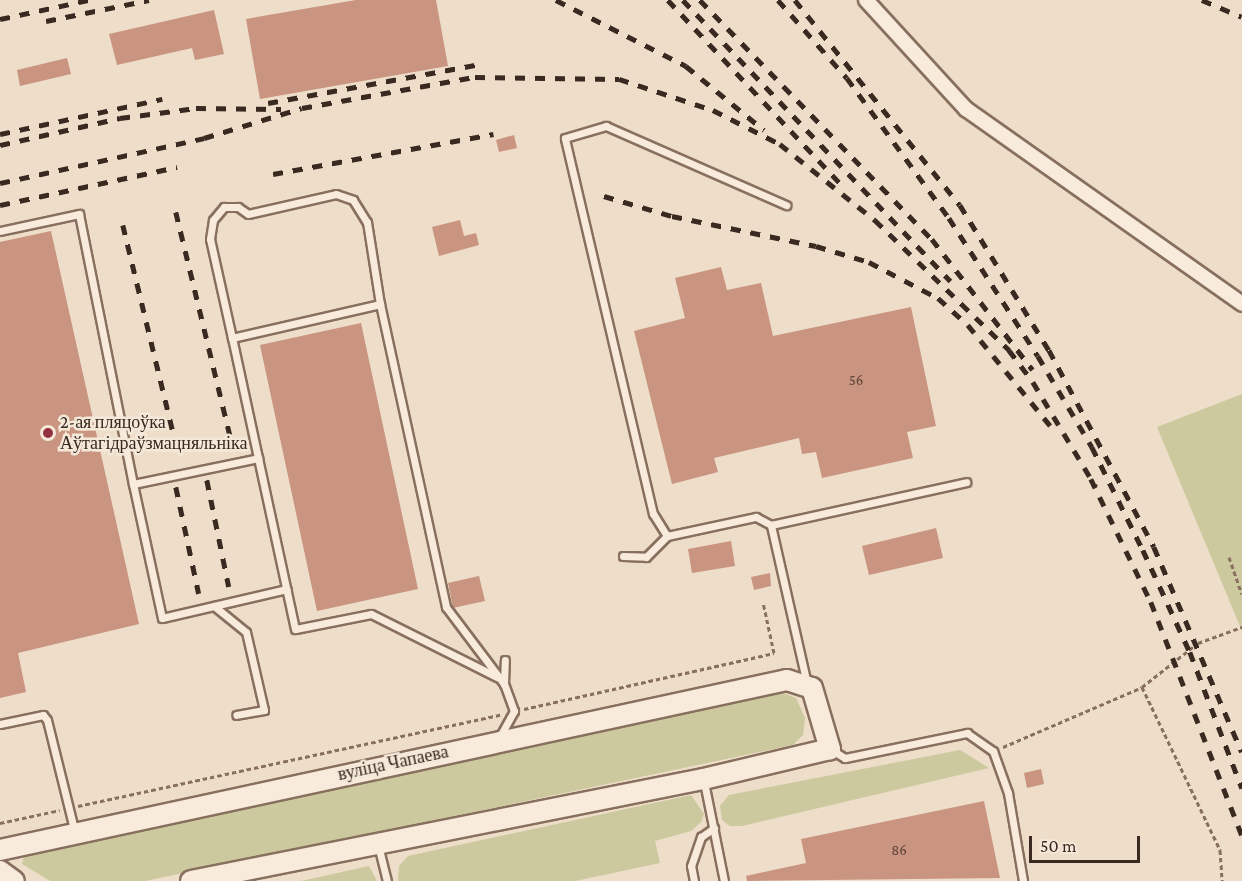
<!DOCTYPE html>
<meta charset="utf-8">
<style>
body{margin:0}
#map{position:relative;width:1242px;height:881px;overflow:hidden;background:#edddc9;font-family:"Crimson Pro",serif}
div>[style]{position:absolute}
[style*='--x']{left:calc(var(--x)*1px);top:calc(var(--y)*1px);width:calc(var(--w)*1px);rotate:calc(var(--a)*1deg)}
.green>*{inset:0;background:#cbc99d}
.building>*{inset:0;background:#c99480}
.path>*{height:3px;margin-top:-1.5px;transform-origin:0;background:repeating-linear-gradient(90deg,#886f5e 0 4.5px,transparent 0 7.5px)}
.roads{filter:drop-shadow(2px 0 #886f5e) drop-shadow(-2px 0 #886f5e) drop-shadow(0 2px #886f5e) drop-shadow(0 -2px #886f5e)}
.lane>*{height:7px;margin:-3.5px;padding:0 3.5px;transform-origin:3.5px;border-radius:3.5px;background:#f8ebdc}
.street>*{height:14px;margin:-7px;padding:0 7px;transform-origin:7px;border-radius:7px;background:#f8ebdc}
.secondary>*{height:20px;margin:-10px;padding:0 10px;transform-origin:10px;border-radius:10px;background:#f8ebdc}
.rail>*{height:4.5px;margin-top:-2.25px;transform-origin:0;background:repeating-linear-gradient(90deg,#392921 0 10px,transparent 0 20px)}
.dots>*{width:16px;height:16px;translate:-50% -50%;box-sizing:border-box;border:3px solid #f4e8d8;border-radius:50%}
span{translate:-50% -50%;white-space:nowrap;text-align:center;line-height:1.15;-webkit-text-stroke:5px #f4e8d8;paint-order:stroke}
.number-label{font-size:15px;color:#5d4439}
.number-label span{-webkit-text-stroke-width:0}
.poi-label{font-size:18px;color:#392921}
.left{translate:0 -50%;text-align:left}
.street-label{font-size:18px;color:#392921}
.scale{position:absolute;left:1029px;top:836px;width:111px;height:27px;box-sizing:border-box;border:3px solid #392921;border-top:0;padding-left:8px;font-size:18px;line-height:21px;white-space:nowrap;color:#392921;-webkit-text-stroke:4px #f4e8d8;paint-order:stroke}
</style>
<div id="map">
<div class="green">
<i style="clip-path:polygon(1242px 394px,1242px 631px,1157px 427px)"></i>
<i style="clip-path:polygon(783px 693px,796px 698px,805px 718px,803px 735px,793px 745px,145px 881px,50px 881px,22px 864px,24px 857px)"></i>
<i style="clip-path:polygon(960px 750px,989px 768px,742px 826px,730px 826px,722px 820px,720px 806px,729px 795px)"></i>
<i style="clip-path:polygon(691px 795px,704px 814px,701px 822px,691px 831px,655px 841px,660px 863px,575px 881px,398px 881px,399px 866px,408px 856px)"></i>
<i style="clip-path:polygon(369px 866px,377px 881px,301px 881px)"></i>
</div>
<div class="building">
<i style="clip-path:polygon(356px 0,436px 0,448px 66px,260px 99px,246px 19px)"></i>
<i style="clip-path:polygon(214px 10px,224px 54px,195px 60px,192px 48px,117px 65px,109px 34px)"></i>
<i style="clip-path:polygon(67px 58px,71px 74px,20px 86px,17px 70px)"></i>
<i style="clip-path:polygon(514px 135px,517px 148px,499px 152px,496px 140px)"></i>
<i style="clip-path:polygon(460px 220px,464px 236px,476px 233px,479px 245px,439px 256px,432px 227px)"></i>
<i style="clip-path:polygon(51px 231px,139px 624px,18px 653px,26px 692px,0 698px,0 242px)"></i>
<i style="clip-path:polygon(721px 267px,727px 290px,761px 283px,773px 336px,911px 307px,936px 426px,907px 432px,913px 458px,822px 478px,816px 452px,802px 454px,799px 438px,714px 458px,718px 472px,672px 484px,634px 331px,685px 318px,675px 278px)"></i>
<i style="clip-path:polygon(361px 323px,418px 589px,317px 611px,260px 345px)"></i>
<i style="clip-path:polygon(936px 528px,943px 558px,869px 575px,862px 546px)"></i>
<i style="clip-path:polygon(731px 541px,735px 566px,692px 573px,688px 549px)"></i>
<i style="clip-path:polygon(770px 573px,771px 586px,754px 590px,751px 577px)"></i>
<i style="clip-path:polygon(479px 576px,485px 601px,453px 608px,448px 583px)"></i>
<i style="clip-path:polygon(1041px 769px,1044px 784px,1027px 788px,1024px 773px)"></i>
<i style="clip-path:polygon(984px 801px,1000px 878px,747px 881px,746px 876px,806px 863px,801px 839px)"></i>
</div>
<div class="path">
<i style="--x:1229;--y:557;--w:39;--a:71"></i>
<i style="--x:1142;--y:687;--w:181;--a:64.4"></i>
<i style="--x:1220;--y:850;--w:31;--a:86"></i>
<i style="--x:524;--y:709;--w:256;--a:-12.6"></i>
<i style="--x:774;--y:653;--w:52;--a:-102.2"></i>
<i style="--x:1003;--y:747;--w:151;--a:-23.3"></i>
<i style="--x:1142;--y:687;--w:71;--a:-38.2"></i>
<i style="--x:1198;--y:643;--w:47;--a:-20"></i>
<i style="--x:78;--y:806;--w:432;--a:-12.2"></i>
<i style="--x:0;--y:823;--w:61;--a:-12.2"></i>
</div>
<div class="roads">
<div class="lane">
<i style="--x:0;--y:231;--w:81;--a:-12.1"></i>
<i style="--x:79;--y:214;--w:275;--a:78.7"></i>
<i style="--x:133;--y:484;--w:128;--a:-11.7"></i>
<i style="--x:232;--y:338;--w:101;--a:-102.5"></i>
<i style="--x:210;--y:239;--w:19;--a:-81"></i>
<i style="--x:213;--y:220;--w:17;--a:-50"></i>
<i style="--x:224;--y:207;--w:14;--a:0"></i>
<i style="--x:238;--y:207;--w:12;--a:35"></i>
<i style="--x:248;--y:214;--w:90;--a:-12.8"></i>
<i style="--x:336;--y:194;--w:18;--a:19"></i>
<i style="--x:353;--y:200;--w:26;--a:58"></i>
<i style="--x:367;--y:222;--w:83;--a:81"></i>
<i style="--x:133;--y:484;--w:137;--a:77.8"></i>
<i style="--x:162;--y:618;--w:128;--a:-13.1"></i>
<i style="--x:667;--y:536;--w:26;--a:-122"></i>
<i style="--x:653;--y:514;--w:386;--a:-103.2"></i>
<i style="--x:565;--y:138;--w:43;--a:-16.3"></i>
<i style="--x:606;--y:126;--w:197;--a:23.7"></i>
<i style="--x:623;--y:556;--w:23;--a:2"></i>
<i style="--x:646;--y:557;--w:30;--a:-45"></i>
<i style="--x:667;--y:536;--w:91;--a:-12.1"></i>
<i style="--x:756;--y:517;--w:17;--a:28"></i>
<i style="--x:214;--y:606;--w:41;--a:39.1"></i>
<i style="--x:246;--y:632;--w:80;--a:77"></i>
<i style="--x:264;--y:710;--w:28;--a:170"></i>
<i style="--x:497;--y:677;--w:141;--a:-153.4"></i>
<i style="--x:371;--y:614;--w:77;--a:168.8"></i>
<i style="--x:295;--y:629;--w:298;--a:-102.2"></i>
<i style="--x:232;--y:338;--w:152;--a:-12.9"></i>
<i style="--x:380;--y:304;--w:310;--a:77.7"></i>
<i style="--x:446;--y:607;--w:96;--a:53"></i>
<i style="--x:807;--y:684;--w:163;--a:-102.8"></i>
<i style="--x:771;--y:525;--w:200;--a:-12.4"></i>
<i style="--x:0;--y:724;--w:44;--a:-11.8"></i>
<i style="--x:43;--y:715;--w:6;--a:51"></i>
<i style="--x:47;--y:720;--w:116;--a:76.1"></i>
<i style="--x:499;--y:738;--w:31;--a:-61"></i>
<i style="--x:514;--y:711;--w:29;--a:-110"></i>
<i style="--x:504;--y:684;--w:24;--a:-88"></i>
<i style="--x:832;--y:750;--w:15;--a:32"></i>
<i style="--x:845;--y:758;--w:125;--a:-11.6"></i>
<i style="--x:967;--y:733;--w:32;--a:35"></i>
<i style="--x:993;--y:751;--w:45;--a:70.3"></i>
<i style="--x:1008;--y:793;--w:89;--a:80.3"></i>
<i style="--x:704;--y:782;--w:101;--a:78.6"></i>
<i style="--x:378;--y:845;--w:37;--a:76"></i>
<i style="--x:694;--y:881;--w:15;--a:-101"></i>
<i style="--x:691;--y:866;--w:31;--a:-71"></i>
<i style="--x:701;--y:837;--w:16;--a:-35"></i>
</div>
<div class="street">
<i style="--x:866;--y:0;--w:148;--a:47.5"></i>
<i style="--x:966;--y:109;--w:338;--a:35.2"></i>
</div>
<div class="secondary">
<i style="--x:0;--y:850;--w:805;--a:-12.19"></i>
<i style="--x:787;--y:680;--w:26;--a:18"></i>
<i style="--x:812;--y:688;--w:64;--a:73.6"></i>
<i style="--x:830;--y:749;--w:130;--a:166.7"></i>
<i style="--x:703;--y:779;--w:522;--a:168.73"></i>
<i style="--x:0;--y:871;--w:17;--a:36"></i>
</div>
</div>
<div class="rail">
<i style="--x:556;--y:0;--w:146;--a:26.9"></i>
<i style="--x:686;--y:66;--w:101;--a:39.4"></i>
<i style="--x:668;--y:0;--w:251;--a:46.8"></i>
<i style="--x:683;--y:0;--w:388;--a:46.4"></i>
<i style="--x:700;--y:0;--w:333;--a:45.9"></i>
<i style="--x:932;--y:239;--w:165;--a:52.4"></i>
<i style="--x:778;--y:0;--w:104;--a:48.5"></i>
<i style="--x:847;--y:78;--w:173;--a:53.9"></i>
<i style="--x:949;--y:218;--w:164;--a:57.2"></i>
<i style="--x:1038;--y:356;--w:106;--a:59.3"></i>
<i style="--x:1092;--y:447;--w:115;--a:63.7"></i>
<i style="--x:1143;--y:550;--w:112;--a:65.3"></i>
<i style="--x:1190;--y:652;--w:146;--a:69.1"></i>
<i style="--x:795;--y:0;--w:263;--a:51.2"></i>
<i style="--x:960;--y:205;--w:170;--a:58.5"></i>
<i style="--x:1049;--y:350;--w:223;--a:61.9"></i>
<i style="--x:1154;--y:547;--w:223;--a:66.8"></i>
<i style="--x:1202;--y:0;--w:43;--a:23"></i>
<i style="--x:0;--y:19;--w:91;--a:-12.1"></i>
<i style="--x:46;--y:21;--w:105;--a:-11.5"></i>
<i style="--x:268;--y:103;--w:216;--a:-10.4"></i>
<i style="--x:0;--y:134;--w:166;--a:-12.2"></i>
<i style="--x:0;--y:145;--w:123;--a:-12.7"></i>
<i style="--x:120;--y:118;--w:77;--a:-7.5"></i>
<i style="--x:196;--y:108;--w:85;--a:0.7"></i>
<i style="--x:273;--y:174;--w:224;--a:-10.3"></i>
<i style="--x:0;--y:183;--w:209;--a:-12.4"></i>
<i style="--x:204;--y:138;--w:102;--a:-17"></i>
<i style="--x:302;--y:108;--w:176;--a:-10.2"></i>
<i style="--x:475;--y:77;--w:144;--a:0.8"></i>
<i style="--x:619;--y:79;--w:99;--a:18.3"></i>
<i style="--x:713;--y:110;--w:75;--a:26.9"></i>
<i style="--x:780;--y:144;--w:122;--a:38.7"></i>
<i style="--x:875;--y:220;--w:187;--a:44.1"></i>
<i style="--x:1009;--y:350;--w:40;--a:53"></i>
<i style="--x:1033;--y:382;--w:122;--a:59"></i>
<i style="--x:604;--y:196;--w:71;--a:16.4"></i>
<i style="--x:672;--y:216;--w:147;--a:11.8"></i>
<i style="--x:816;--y:246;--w:55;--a:16.8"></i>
<i style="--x:869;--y:262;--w:78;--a:27.6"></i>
<i style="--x:938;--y:298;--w:40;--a:42"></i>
<i style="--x:968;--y:325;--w:134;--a:50.7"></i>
<i style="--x:0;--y:205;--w:181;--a:-12.1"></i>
<i style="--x:176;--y:212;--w:229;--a:76.4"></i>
<i style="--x:123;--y:225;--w:229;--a:76.4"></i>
<i style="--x:1091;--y:479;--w:137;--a:64"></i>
<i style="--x:1151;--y:602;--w:250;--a:68.7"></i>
<i style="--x:207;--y:480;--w:109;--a:78.4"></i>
<i style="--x:176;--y:487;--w:109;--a:77.9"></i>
</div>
<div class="dots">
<i style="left:48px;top:433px;background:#943140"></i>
</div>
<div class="number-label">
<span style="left:856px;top:381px">56</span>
<span style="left:899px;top:851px">86</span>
</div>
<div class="poi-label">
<span class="left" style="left:60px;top:433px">2-ая пляцоўка<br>Аўтагідраўзмацняльніка</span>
</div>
<div class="street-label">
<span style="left:393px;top:763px;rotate:-12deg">вуліца Чапаева</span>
</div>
<div class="scale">50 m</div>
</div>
